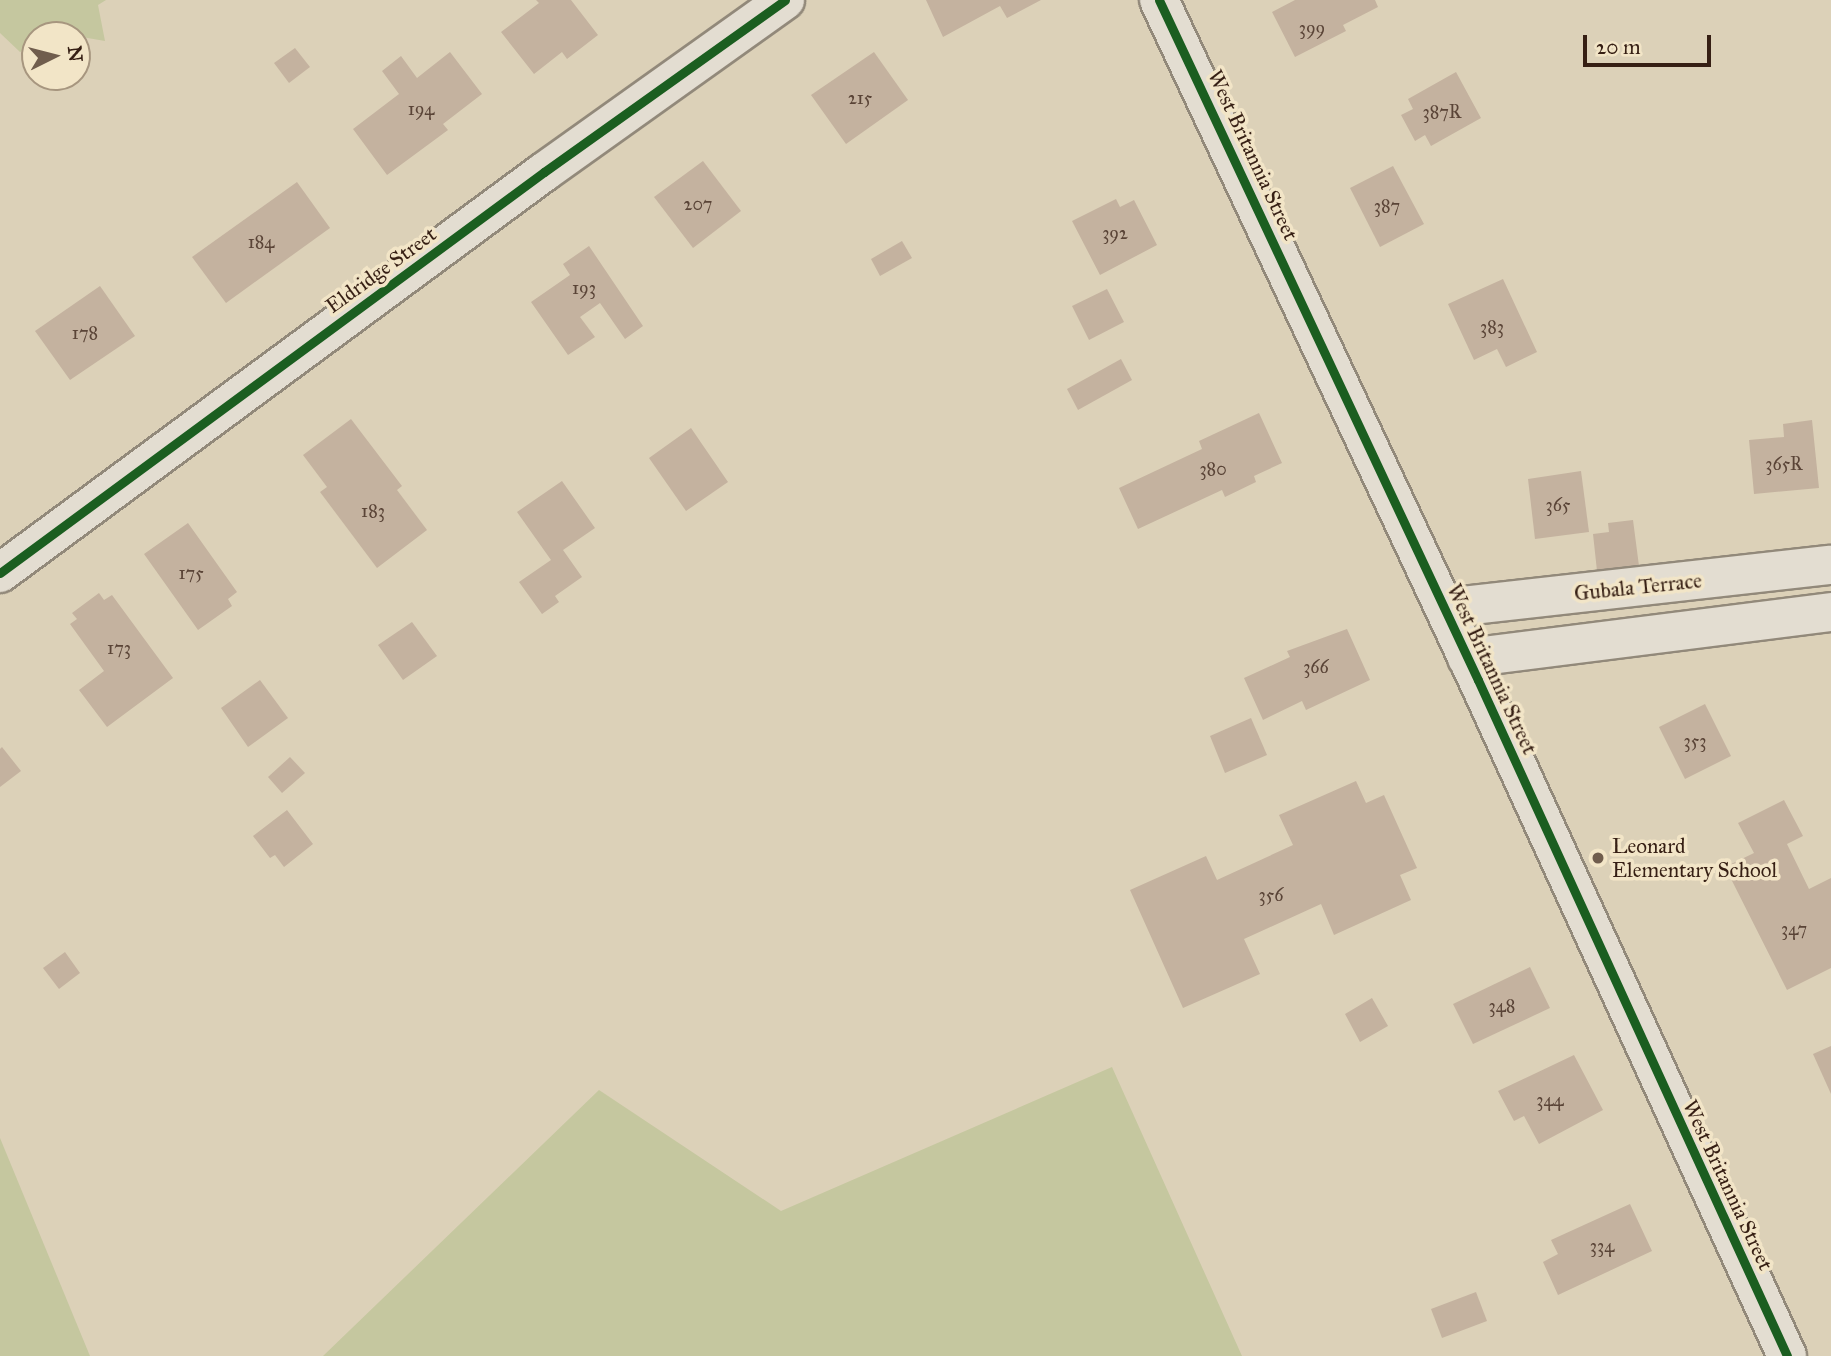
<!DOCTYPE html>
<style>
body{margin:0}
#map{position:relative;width:1831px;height:1356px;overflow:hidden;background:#dcd1b8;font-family:"IM FELL Great Primer",serif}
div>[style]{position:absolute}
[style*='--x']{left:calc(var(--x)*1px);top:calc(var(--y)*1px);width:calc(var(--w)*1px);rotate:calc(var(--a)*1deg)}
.green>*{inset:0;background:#c5c79f}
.building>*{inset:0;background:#c4b29f}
.roads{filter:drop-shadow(2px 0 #92897a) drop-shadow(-2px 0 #92897a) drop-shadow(0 2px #92897a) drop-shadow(0 -2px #92897a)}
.street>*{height:38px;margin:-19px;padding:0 19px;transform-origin:19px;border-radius:19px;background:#e3ddd1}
.secondary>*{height:38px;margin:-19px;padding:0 19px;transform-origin:19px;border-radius:19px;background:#e3ddd1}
.cycleway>*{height:9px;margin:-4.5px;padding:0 4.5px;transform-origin:4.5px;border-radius:4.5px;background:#1b5e20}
.dots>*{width:19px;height:19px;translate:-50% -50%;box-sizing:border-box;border:4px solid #f2e5c7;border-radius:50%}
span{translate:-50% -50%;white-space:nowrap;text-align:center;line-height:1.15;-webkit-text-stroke:7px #f2e5c7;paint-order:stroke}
.number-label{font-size:18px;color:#5a4437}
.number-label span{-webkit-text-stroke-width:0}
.street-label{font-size:21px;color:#361f14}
.poi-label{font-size:21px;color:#361f14}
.left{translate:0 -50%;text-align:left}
.north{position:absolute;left:21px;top:21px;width:70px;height:70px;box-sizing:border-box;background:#f2e5c7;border:2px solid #a7967f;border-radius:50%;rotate:84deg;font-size:19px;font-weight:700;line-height:28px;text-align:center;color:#361f14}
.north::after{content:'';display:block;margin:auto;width:24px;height:32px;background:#705d4d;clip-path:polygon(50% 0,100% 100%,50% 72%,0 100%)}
.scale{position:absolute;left:1583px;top:35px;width:128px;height:32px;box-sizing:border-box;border:4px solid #361f14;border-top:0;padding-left:9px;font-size:21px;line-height:24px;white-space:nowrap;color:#361f14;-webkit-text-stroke:5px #f2e5c7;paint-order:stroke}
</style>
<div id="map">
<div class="green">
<i style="clip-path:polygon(0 0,106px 0,98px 5px,105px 41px,53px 32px,35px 35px,35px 43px,20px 52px,0 33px)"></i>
<i style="clip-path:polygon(1112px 1067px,1242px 1356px,323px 1356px,599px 1090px,781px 1211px)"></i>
<i style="clip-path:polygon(0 1138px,90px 1356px,0 1356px)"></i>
</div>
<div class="building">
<i style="clip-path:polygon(536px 0,571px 0,598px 35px,567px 59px,562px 52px,534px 74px,501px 32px,539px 3px)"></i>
<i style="clip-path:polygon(926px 0,1041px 0,1007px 18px,1000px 6px,943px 37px)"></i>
<i style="clip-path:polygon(1295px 0,1375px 0,1378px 7px,1343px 25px,1346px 31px,1295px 57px,1272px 12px)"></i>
<i style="clip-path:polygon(295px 48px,310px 67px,289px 83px,274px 63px)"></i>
<i style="clip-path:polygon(450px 52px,482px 94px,443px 124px,448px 130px,387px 175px,353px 129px,399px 94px,382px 71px,401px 56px,417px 78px)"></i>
<i style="clip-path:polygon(874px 52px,908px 100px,846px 144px,811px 95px)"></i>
<i style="clip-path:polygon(1456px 72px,1481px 118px,1431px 146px,1425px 135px,1415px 141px,1401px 115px,1413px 109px,1408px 99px)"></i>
<i style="clip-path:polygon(703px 161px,741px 211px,693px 248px,654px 197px)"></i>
<i style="clip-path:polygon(1393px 166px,1424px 224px,1380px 247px,1350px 188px)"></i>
<i style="clip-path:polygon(297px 182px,330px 228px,226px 303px,192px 257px)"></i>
<i style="clip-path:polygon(1116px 199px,1120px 207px,1134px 200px,1157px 245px,1100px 275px,1072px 221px)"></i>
<i style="clip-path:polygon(902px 241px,912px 258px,880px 276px,871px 259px)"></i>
<i style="clip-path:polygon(589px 246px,643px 326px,625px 339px,600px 303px,580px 317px,595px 337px,568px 355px,531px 302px,570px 275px,563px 264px)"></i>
<i style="clip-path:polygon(1503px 279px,1537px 352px,1506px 367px,1497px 349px,1474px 360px,1448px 304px)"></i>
<i style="clip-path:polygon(100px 286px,135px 336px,70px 380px,35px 331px)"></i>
<i style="clip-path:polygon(1107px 289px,1124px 322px,1089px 340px,1072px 306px)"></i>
<i style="clip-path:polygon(1121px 359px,1132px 380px,1078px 410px,1067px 389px)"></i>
<i style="clip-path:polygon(1259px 413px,1282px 463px,1254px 476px,1256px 482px,1225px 497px,1222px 490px,1138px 529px,1119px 488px,1202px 449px,1199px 441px)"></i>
<i style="clip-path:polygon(351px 419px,402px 486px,397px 490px,427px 530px,377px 568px,320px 492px,327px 487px,303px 455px)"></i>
<i style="clip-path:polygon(1812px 420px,1819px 488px,1754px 494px,1749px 440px,1784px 437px,1783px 424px)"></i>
<i style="clip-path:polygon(691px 428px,728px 482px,686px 511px,649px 458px)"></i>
<i style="clip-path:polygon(1581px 471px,1589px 532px,1535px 539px,1528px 479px)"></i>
<i style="clip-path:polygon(562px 481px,595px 528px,563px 550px,582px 577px,555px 596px,559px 602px,542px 614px,519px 582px,551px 560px,517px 512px)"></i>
<i style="clip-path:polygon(1633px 520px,1639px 566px,1597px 571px,1593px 534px,1609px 532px,1608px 523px)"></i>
<i style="clip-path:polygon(188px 523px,237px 592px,228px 599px,232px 606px,198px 630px,144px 554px)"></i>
<i style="clip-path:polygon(99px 593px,104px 600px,112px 595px,173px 678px,107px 727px,79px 690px,104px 671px,70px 624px,77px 619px,72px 613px)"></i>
<i style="clip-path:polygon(412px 622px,437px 656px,403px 680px,378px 645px)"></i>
<i style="clip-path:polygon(1347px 629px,1370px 680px,1306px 710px,1302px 701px,1263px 720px,1244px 678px,1290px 657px,1287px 651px)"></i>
<i style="clip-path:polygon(260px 680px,288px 718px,248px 747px,221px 708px)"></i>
<i style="clip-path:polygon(1705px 704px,1731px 756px,1685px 779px,1659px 727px)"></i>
<i style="clip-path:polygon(1251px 718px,1267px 755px,1225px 773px,1210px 736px)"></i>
<i style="clip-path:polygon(2px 747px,21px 771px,0 787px,0 749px)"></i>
<i style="clip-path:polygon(290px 757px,305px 773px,282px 793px,268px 777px)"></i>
<i style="clip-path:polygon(1356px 781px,1366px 803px,1384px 795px,1417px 868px,1400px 875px,1411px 900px,1334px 935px,1321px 904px,1244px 939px,1260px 974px,1183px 1008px,1130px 890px,1206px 856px,1217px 880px,1293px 845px,1279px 815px)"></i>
<i style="clip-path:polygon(1784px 800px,1803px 836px,1787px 844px,1809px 889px,1831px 878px,1831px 968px,1787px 990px,1725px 867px,1754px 853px,1738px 823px)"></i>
<i style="clip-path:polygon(287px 810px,313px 844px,284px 867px,275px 855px,270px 858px,253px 836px)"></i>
<i style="clip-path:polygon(65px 952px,80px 973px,59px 989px,43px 968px)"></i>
<i style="clip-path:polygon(1530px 967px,1550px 1008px,1473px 1044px,1453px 1004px)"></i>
<i style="clip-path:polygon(1372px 998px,1388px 1026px,1360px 1042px,1345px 1014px)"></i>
<i style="clip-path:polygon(1831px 1046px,1831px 1094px,1813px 1054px)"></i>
<i style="clip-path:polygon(1574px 1055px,1603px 1110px,1539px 1144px,1524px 1116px,1514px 1121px,1498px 1091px)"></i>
<i style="clip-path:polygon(1630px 1204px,1652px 1251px,1558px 1295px,1543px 1262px,1558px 1254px,1551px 1240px)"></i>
<i style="clip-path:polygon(1476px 1292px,1487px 1321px,1442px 1338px,1431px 1309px)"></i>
</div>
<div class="roads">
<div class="street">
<i style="--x:0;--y:573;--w:676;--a:-36.4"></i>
<i style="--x:544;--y:172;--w:296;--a:-35.5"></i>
<i style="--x:1445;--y:608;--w:388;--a:-6.4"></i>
<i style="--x:1467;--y:658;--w:367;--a:-7.2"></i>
</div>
<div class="secondary">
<i style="--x:1159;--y:0;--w:751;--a:64.87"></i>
<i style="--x:1478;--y:680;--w:743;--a:65.43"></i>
</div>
</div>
<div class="cycleway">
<i style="--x:1159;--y:0;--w:751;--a:64.87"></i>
<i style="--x:1478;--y:680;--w:743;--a:65.43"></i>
<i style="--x:0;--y:573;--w:676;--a:-36.4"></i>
<i style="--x:544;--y:172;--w:296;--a:-35.5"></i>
</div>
<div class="dots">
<i style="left:1598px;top:858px;background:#705d4d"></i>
</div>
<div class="number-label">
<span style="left:1312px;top:28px">399</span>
<span style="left:860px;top:98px">215</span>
<span style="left:421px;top:109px">194</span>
<span style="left:1442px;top:112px">387R</span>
<span style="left:698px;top:204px">207</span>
<span style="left:1387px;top:206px">387</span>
<span style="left:1115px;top:233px">392</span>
<span style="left:261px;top:242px">184</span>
<span style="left:584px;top:288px">193</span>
<span style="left:1492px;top:327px">383</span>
<span style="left:85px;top:333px">178</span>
<span style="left:1784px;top:464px">365R</span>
<span style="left:1213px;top:469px">380</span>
<span style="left:1558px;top:505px">365</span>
<span style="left:373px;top:511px">183</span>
<span style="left:191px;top:573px">175</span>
<span style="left:119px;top:648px">173</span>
<span style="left:1316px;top:667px">366</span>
<span style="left:1695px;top:741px">353</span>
<span style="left:1271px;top:895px">356</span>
<span style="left:1794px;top:929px">347</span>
<span style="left:1502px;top:1006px">348</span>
<span style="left:1550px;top:1100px">344</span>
<span style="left:1602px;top:1246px">334</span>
</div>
<div class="street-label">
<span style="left:1253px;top:155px;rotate:65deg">West Britannia Street</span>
<span style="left:381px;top:270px;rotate:-36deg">Eldridge Street</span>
<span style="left:1638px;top:587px;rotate:-6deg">Gubala Terrace</span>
<span style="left:1492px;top:669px;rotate:65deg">West Britannia Street</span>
<span style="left:1728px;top:1185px;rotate:65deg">West Britannia Street</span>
</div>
<div class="poi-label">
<span class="left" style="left:1612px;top:858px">Leonard<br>Elementary School</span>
</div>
<div class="north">N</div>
<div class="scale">20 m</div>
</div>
